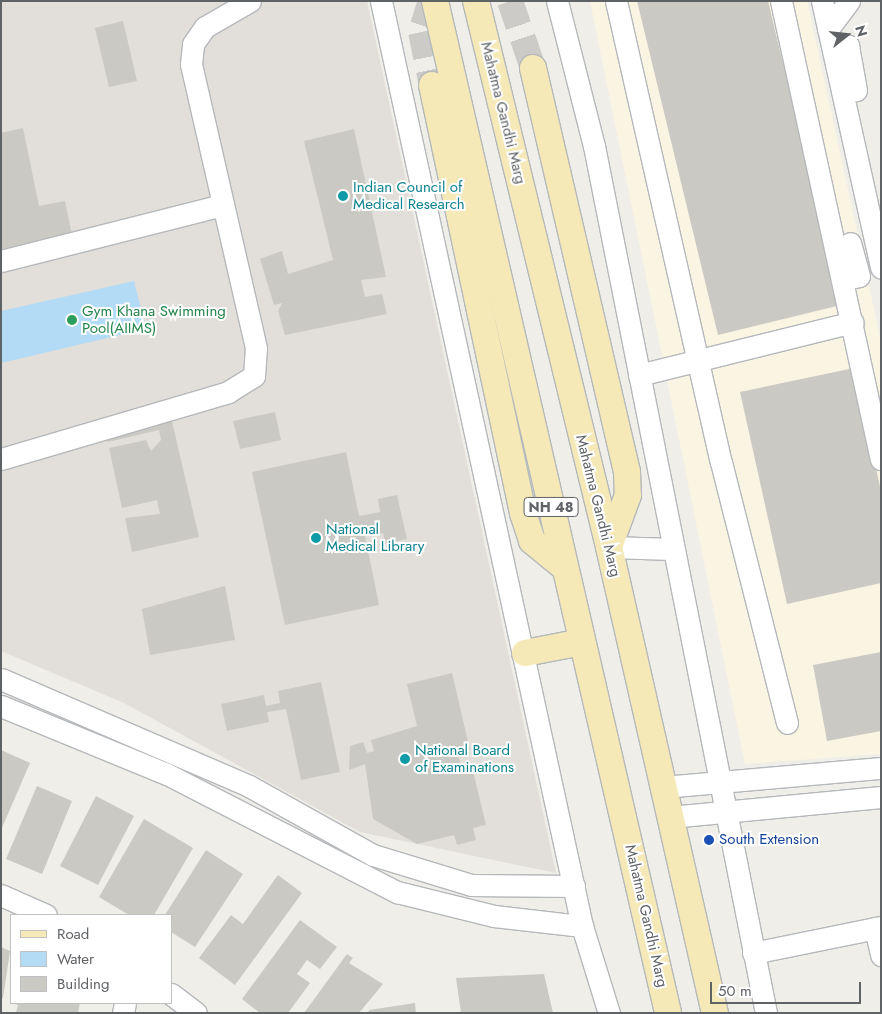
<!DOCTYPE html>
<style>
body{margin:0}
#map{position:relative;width:882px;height:1014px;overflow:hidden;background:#f0eee8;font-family:Jost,sans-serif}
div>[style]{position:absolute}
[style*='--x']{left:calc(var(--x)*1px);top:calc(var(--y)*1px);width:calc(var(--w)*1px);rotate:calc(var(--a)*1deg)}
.commercial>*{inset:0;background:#faf4e3}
.education>*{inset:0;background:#e2dfda}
.water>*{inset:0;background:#b3dbf5}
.building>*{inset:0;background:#cbc9c4}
.major-tunnel>*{height:26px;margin-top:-13px;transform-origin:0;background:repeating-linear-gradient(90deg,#cccbc8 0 26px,transparent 0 39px)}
.roads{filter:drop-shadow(1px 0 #b5b8bb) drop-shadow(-1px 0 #b5b8bb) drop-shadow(0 1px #b5b8bb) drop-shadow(0 -1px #b5b8bb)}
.minor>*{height:21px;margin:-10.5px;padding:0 10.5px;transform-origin:10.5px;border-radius:10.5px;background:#fff}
.major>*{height:26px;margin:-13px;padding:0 13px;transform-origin:13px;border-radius:13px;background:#f5e9b8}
.dots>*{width:14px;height:14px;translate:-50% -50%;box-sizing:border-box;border:2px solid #fff;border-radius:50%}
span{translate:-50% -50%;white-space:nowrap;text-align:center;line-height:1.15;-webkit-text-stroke:4px #fff;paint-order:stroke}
.shield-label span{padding:1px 4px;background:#fff;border:1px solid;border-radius:4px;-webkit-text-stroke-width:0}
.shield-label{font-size:14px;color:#606366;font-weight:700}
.street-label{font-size:15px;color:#606366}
.culture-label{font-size:15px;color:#0d838f}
.left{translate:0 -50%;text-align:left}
.leisure-label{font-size:15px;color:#27864d}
.transit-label{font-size:15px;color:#164399}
.frame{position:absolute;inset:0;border:2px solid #606366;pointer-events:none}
.legend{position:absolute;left:10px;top:914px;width:162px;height:90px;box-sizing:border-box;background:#fff;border:1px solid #bfc1c2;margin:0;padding:6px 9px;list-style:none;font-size:15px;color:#606366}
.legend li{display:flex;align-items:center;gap:10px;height:25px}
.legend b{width:25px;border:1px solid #bfc1c2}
.north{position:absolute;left:822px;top:10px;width:50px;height:50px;-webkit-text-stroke:4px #fff;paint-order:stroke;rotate:74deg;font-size:14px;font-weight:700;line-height:20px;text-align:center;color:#606366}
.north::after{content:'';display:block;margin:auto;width:18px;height:22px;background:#606366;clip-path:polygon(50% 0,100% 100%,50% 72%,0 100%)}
.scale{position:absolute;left:710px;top:982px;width:151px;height:22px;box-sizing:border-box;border:2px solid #606366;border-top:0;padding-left:6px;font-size:15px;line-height:18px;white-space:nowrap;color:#606366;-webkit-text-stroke:4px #fff;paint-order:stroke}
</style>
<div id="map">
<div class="commercial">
<i style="clip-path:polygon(590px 1px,807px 1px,881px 342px,881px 754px,745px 764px)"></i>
</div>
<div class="education">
<i style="clip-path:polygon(1px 1px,367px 1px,556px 873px,360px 832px,124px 703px,1px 651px)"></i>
</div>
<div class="water">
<i style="clip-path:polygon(134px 281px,146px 329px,1px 363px,1px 311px)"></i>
</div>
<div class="building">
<i style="clip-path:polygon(637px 1px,768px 1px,841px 305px,718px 335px)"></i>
<i style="clip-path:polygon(123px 21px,137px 81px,109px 87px,95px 28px)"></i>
<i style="clip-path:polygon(23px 128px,39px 206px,65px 201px,72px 235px,1px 250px,1px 133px)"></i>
<i style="clip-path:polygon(354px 129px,386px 277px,361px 280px,365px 297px,382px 294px,387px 314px,285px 335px,278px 311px,282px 303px,274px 305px,260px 259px,282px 251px,288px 274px,333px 260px,304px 141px)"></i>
<i style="clip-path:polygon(854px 368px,881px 491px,881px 583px,787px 604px,740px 392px)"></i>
<i style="clip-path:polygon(275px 412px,281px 440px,240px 449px,233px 421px)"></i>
<i style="clip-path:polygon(170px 413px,199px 537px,132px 552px,125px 518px,160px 514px,157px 500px,122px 508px,109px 448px,146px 440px,151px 451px,161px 440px,159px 430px,108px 442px,104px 428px)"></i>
<i style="clip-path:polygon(346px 452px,359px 516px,380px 512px,378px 499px,397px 495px,407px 539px,385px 544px,383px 533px,365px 536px,379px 605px,285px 625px,252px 472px)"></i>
<i style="clip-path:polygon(225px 586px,235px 640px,150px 655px,142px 609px)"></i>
<i style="clip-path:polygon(881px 652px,881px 731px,827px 741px,813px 665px)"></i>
<i style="clip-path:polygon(452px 673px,470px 750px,458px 753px,462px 769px,472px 767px,486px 825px,473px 828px,476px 840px,457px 845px,454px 835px,417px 844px,373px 819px,365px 764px,349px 770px,350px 746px,363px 742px,367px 753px,374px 751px,371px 740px,417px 726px,407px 684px)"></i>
<i style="clip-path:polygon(321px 682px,340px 772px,301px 780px,286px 709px,267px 712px,269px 722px,227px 731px,221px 704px,264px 695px,266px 706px,280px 703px,278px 691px)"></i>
<i style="clip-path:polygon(1px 750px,30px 763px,1px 830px)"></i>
<i style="clip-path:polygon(37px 786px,72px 801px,42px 874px,6px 859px)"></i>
<i style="clip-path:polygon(96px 796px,134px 816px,98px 885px,60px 866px)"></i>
<i style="clip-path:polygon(144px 819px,193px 848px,154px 915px,129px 915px,99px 897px)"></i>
<i style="clip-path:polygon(206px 850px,243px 874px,195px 947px,171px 932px,171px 915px,165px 915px)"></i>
<i style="clip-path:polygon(278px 875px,302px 893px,235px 985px,199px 958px,231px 915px,243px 924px)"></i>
<i style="clip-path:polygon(300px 920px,337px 947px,320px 969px,307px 960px,297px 974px,310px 983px,288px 1013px,260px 1013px,242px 999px)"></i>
<i style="clip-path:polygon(1px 947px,10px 951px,3px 998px,1px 998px)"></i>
<i style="clip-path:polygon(347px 954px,353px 958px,349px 963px,383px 984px,359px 1013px,304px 1013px)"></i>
<i style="clip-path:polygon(544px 974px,553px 1013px,461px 1013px,456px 978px)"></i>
<i style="clip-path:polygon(11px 1003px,80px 1003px,78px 1013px,16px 1013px,18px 1005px)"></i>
<i style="clip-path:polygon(415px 1003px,416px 1013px,368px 1013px,369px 1010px)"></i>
</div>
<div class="major-tunnel">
<i style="--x:431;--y:1;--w:33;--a:108"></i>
<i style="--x:421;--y:32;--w:54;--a:78.3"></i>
<i style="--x:510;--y:1;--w:71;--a:71.1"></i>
</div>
<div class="roads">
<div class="minor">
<i style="--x:381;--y:1;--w:947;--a:77.74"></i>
<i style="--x:582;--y:926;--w:91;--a:72.8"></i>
<i style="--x:557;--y:1;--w:150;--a:75.7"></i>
<i style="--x:594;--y:146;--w:884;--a:78.78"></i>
<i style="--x:616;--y:1;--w:473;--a:77.2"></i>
<i style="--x:721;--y:462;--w:269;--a:75.8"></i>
<i style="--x:781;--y:1;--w:469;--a:77.7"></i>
<i style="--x:822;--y:1;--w:273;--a:77.5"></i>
<i style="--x:828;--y:29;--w:35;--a:-53"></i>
<i style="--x:833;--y:50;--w:16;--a:-15"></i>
<i style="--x:848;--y:46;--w:45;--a:79.7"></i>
<i style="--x:1;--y:261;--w:229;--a:-14.2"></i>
<i style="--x:844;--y:279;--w:15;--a:-11"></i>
<i style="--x:859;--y:276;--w:34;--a:-105"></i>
<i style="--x:639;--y:375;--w:220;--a:-13.9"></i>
<i style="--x:1;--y:459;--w:237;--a:-16.4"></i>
<i style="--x:228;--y:392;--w:31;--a:-32"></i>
<i style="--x:254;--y:376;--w:28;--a:-86"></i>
<i style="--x:256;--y:348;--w:291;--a:-102.9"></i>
<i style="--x:191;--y:64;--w:20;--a:-84"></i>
<i style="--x:193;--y:44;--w:21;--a:-55"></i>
<i style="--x:205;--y:27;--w:52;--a:-30"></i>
<i style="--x:609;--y:547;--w:64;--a:1.8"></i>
<i style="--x:1;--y:679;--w:270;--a:23.3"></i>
<i style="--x:249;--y:786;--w:142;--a:29.1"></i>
<i style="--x:373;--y:855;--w:102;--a:17"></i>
<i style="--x:471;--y:885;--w:103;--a:0.6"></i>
<i style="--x:1;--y:706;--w:179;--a:22.3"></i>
<i style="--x:167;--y:774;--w:259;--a:27.2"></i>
<i style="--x:397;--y:892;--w:100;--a:13.9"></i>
<i style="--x:494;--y:916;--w:89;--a:6.5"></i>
<i style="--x:663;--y:787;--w:219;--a:-5"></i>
<i style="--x:670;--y:817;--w:212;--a:-5.4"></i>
<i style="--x:1;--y:895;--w:49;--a:24"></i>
<i style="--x:875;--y:928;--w:28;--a:77"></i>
<i style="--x:753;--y:953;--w:131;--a:-11.5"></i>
<i style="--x:171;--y:994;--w:31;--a:37"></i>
<i style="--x:123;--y:1013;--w:10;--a:-79"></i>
</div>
<div class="major">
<i style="--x:435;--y:1;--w:1038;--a:77.03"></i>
<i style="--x:476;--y:1;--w:562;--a:76.31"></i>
<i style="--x:609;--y:547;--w:478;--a:77.2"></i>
<i style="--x:533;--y:68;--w:415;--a:76.9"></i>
<i style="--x:627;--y:472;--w:23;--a:88"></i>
<i style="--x:628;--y:495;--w:55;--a:110.1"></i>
<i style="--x:432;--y:85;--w:438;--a:78"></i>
<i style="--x:523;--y:513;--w:29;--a:72"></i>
<i style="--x:532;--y:541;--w:41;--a:39.1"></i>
<i style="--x:525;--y:653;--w:58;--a:-10.9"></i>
</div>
</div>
<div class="dots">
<i style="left:343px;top:196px;background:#0f9aa8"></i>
<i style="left:72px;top:320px;background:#2e9e5b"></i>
<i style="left:316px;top:538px;background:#0f9aa8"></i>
<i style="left:405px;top:759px;background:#0f9aa8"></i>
<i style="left:709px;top:840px;background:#1a4fb4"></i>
</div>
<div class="shield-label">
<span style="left:551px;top:507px">NH 48</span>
</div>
<div class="street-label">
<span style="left:503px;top:113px;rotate:76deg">Mahatma Gandhi Marg</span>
<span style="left:598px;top:506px;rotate:76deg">Mahatma Gandhi Marg</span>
<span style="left:646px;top:916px;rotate:77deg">Mahatma Gandhi Marg</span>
</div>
<div class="culture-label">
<span class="left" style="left:353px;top:196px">Indian Council of<br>Medical Research</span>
<span class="left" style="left:326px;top:538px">National<br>Medical Library</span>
<span class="left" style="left:415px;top:759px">National Board<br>of Examinations</span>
</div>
<div class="leisure-label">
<span class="left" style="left:82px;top:320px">Gym Khana Swimming<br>Pool(AIIMS)</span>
</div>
<div class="transit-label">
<span class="left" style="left:719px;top:840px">South Extension</span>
</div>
<div class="frame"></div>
<ul class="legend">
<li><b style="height:6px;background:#f5e9b8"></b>Road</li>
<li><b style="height:14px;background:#b3dbf5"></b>Water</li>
<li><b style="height:14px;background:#cbc9c4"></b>Building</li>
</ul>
<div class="north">N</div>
<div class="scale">50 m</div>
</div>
